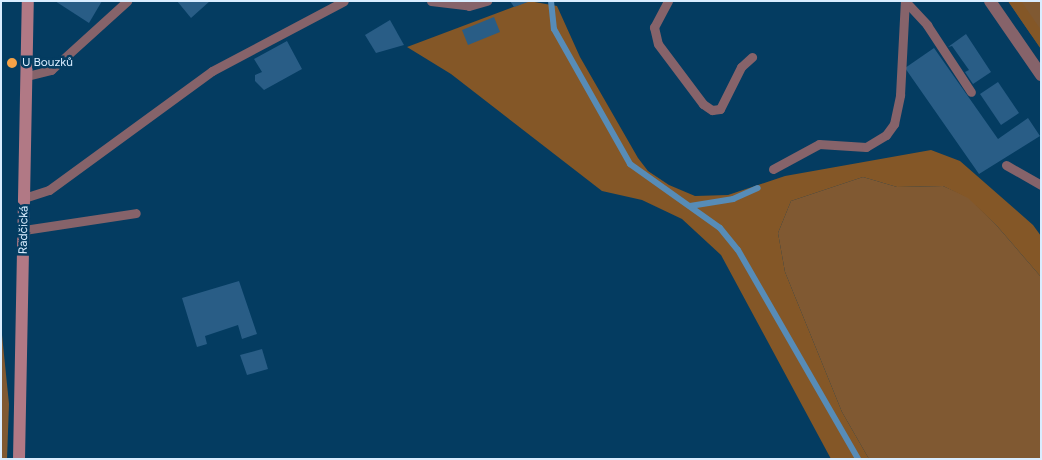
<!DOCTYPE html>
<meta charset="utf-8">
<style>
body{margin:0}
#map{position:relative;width:1042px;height:460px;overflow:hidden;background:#043c61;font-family:Figtree,sans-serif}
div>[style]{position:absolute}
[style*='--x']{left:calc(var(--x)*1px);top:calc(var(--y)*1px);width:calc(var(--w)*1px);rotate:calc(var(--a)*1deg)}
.green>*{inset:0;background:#805932}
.forest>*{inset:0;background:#845727}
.stream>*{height:6px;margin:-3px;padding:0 3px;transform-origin:3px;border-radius:3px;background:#578cb7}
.building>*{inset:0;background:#295d86}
.lane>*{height:9px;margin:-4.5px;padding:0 4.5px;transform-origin:4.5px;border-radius:4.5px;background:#86636a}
.street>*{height:12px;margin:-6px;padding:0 6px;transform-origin:6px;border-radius:6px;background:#86636a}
.secondary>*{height:12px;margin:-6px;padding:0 6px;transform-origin:6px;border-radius:6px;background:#b17985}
.dots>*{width:14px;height:14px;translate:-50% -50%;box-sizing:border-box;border:2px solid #043c61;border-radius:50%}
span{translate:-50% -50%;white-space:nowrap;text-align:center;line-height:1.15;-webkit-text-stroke:5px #043c61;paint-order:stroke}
.poi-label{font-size:12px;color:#daedff}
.left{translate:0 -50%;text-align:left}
.street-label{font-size:12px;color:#daedff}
.frame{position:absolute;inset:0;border:2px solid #daedff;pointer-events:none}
</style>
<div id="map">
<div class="green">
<i style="clip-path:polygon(1008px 1px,1041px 1px,1041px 49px)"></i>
<i style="clip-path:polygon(863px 177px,897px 187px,943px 186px,968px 197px,997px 226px,1041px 277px,1041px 459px,869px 459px,842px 412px,785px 272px,778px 233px,791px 201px)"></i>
<i style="clip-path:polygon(1px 325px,9px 404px,7px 459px,1px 459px)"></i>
</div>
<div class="forest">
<i style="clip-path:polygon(529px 1px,557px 6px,580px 57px,638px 158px,648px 171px,669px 185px,695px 196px,728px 195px,785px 176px,931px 150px,960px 161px,1033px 225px,1041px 236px,1041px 277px,997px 226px,968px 198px,943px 186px,897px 187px,863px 177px,791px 201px,778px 233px,785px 272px,842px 412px,869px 459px,831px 459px,721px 255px,682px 219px,642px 200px,602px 191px,451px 74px,407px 47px)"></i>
<i style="clip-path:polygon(1008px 1px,1021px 1px,1041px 30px,1041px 49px)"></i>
</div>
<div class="stream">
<i style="--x:551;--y:1;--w:28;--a:84"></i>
<i style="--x:554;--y:29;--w:155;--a:60.6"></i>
<i style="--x:630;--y:164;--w:110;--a:35.4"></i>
<i style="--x:720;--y:228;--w:28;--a:51"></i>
<i style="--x:738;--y:250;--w:241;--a:60.1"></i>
<i style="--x:690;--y:206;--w:44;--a:-9.2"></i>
<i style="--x:733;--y:199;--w:27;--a:-24"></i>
</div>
<div class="building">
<i style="clip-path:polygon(55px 1px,102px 1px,89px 23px)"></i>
<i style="clip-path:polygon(177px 1px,210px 1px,191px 18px)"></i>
<i style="clip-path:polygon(510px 1px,528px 1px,528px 2px,514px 7px)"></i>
<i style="clip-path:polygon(494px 17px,500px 32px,468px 45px,462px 30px)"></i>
<i style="clip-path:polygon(390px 20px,404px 45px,376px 53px,365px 35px)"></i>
<i style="clip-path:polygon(966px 34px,991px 72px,973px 84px,965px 72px,969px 70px,952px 46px,948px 47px)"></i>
<i style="clip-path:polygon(287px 41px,302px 69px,264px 90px,255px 81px,255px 75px,262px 72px,254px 59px)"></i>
<i style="clip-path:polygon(934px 48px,998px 139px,1028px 118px,1040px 136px,979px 174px,905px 68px)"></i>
<i style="clip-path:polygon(998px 82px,1019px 113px,1001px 125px,980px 94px)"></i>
<i style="clip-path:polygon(239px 281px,257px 334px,242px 339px,238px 325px,205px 336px,207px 344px,197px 347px,182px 298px)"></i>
<i style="clip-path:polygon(262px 349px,268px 369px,247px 375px,240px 355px)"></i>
</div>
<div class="lane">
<i style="--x:431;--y:1;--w:38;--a:7"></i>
<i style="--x:469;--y:6;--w:19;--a:-16"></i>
<i style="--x:668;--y:1;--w:30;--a:118"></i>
<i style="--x:654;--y:27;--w:17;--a:77"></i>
<i style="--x:658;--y:44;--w:75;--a:53.1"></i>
<i style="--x:703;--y:104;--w:11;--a:34"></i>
<i style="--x:712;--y:110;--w:8;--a:-7"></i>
<i style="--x:720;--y:109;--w:47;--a:-63.4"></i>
<i style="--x:741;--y:67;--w:15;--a:-42"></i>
<i style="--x:905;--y:1;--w:33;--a:47"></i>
<i style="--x:927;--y:25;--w:80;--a:56.7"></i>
<i style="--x:27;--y:76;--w:25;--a:-14"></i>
<i style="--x:51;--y:70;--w:103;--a:-42.2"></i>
<i style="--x:1006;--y:165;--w:40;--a:29.7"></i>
<i style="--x:773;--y:169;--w:52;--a:-28.5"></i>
<i style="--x:819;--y:144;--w:47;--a:3.7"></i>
<i style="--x:866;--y:147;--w:23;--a:-31"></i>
<i style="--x:886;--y:135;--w:14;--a:-54"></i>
<i style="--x:894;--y:124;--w:30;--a:-78"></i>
<i style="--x:900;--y:95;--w:94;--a:-87"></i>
<i style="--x:24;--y:198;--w:26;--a:-18"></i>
<i style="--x:49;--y:190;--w:202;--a:-36.1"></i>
<i style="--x:212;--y:71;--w:149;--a:-27.9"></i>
<i style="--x:24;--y:230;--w:113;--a:-8.6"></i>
</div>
<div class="street">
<i style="--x:990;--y:1;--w:90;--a:55.4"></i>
</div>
<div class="secondary">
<i style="--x:19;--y:459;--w:458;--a:-88.9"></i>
</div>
<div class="dots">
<i style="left:12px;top:63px;background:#f6a247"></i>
</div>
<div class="poi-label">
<span class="left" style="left:22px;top:63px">U Bouzků</span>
</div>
<div class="street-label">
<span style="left:24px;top:230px;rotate:-89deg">Radčická</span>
</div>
<div class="frame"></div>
</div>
